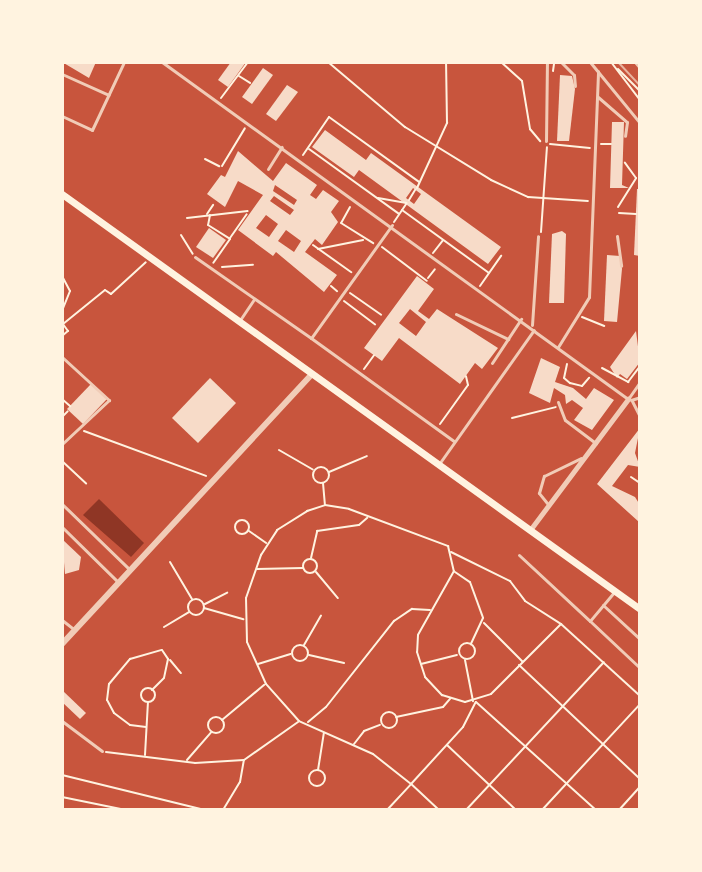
<!DOCTYPE html>
<style>
body{margin:0}
#map{position:relative;width:702px;height:872px;overflow:hidden;background:#c8553d;font-family:"Space Grotesk",sans-serif}
div>[style]{position:absolute}
[style*='--x']{left:calc(var(--x)*1px);top:calc(var(--y)*1px);width:calc(var(--w)*1px);rotate:calc(var(--a)*1deg)}
.water>*{inset:0;background:#8f3625}
.building>*{inset:0;background:#f7dbc8}
.path>*{height:2px;margin:-1px;padding:0 1px;transform-origin:1px;border-radius:1px;background:#fff3e0}
.path>.ring{margin:-1px;padding:0;box-sizing:content-box;background:none;border:2px solid #fff3e0;border-radius:50%}
.service>*{height:3px;margin:-1.5px;padding:0 1.5px;transform-origin:1.5px;border-radius:1.5px;background:#f1ccb7}
.minor>*{height:5px;margin:-2.5px;padding:0 2.5px;transform-origin:2.5px;border-radius:2.5px;background:#f1ccb7}
.tertiary>*{height:6px;margin:-3px;padding:0 3px;transform-origin:3px;border-radius:3px;background:#f1ccb7}
.secondary>*{height:7px;margin:-3.5px;padding:0 3.5px;transform-origin:3.5px;border-radius:3.5px;background:#fff3e0}
.tram>*{height:2px;margin:-1px;padding:0 1px;transform-origin:1px;border-radius:1px;background:#e9b49f}
span{translate:-50% -50%;white-space:nowrap;text-align:center;line-height:1.15;-webkit-text-stroke:8px #fff3e0;paint-order:stroke}
.frame{position:absolute;inset:0;border:64px solid #fff3e0;pointer-events:none}
</style>
<div id="map">
<div class="water">
<i style="clip-path:polygon(99px 499px,144px 543px,131px 557px,83px 515px)"></i>
</div>
<div class="building">
<i style="clip-path:polygon(62px 62px,96px 62px,89px 78px)"></i>
<i style="clip-path:polygon(231px 62px,246px 62px,228px 87px,218px 80px)"></i>
<i style="clip-path:polygon(263px 68px,273px 75px,252px 104px,242px 97px)"></i>
<i style="clip-path:polygon(560px 75px,572px 76px,575px 89px,569px 141px,557px 141px)"></i>
<i style="clip-path:polygon(287px 85px,298px 92px,276px 121px,266px 114px)"></i>
<i style="clip-path:polygon(612px 122px,624px 122px,622px 185px,629px 188px,610px 188px)"></i>
<i style="clip-path:polygon(evenodd,325px 130px,366px 160px,371px 153px,501px 247px,488px 264px,359px 170px,354px 177px,312px 147px,325px 130px,413px 188px,421px 194px,414px 204px,406px 198px,413px 188px)"></i>
<i style="clip-path:polygon(evenodd,238px 151px,273px 181px,286px 163px,317px 185px,310px 195px,316px 199px,323px 190px,339px 201px,331px 212px,338px 222px,322px 245px,315px 239px,305px 252px,337px 275px,324px 292px,276px 252px,273px 256px,238px 230px,263px 195px,238px 181px,225px 207px,207px 194px,221px 175px,225px 177px,238px 151px,275px 185px,297px 200px,294px 205px,273px 191px,275px 185px,238px 151px,274px 196px,294px 210px,290px 215px,270px 201px,274px 196px,238px 151px,266px 215px,278px 224px,269px 237px,256px 228px,266px 215px,238px 151px,286px 230px,301px 241px,294px 252px,278px 241px,286px 230px)"></i>
<i style="clip-path:polygon(637px 189px,640px 189px,640px 256px,634px 255px)"></i>
<i style="clip-path:polygon(209px 228px,226px 240px,213px 258px,196px 247px)"></i>
<i style="clip-path:polygon(562px 231px,566px 234px,564px 303px,549px 303px,552px 234px)"></i>
<i style="clip-path:polygon(607px 255px,620px 256px,622px 269px,617px 322px,604px 321px)"></i>
<i style="clip-path:polygon(evenodd,417px 276px,434px 289px,418px 311px,429px 319px,437px 309px,498px 348px,482px 369px,475px 363px,460px 384px,399px 338px,382px 361px,364px 348px,417px 276px,410px 309px,426px 322px,416px 336px,399px 323px,410px 309px)"></i>
<i style="clip-path:polygon(636px 331px,640px 362px,627px 379px,620px 374px,617px 378px,610px 367px)"></i>
<i style="clip-path:polygon(541px 358px,560px 367px,555px 382px,573px 388px,586px 399px,594px 388px,614px 400px,592px 430px,574px 420px,583px 408px,572px 400px,566px 404px,565px 395px,554px 388px,550px 403px,529px 393px)"></i>
<i style="clip-path:polygon(210px 378px,236px 403px,198px 443px,172px 418px)"></i>
<i style="clip-path:polygon(91px 384px,107px 399px,83px 424px,67px 409px)"></i>
<i style="clip-path:polygon(640px 428px,635px 453px,640px 467px,628px 465px,612px 486px,635px 497px,640px 505px,639px 522px,597px 484px)"></i>
<i style="clip-path:polygon(62px 539px,81px 557px,79px 570px,65px 574px)"></i>
<i style="clip-path:polygon(62px 690px,86px 713px,80px 719px,62px 702px)"></i>
</div>
<div class="path">
<i style="--x:328;--y:62;--w:101;--a:40.2"></i>
<i style="--x:405;--y:127;--w:101;--a:31.6"></i>
<i style="--x:491;--y:180;--w:41;--a:24.7"></i>
<i style="--x:528;--y:197;--w:60;--a:3.8"></i>
<i style="--x:501;--y:62;--w:28;--a:42"></i>
<i style="--x:522;--y:81;--w:49;--a:80.5"></i>
<i style="--x:530;--y:129;--w:16;--a:50"></i>
<i style="--x:611;--y:62;--w:48;--a:52.7"></i>
<i style="--x:618;--y:69;--w:31;--a:45"></i>
<i style="--x:553;--y:71;--w:7;--a:-82"></i>
<i style="--x:239;--y:76;--w:13;--a:32"></i>
<i style="--x:221;--y:98;--w:45;--a:-53.1"></i>
<i style="--x:550;--y:144;--w:40;--a:5.7"></i>
<i style="--x:601;--y:144;--w:10;--a:0"></i>
<i style="--x:309;--y:149;--w:111;--a:35.8"></i>
<i style="--x:303;--y:155;--w:46;--a:-55.6"></i>
<i style="--x:329;--y:117;--w:111;--a:35.8"></i>
<i style="--x:205;--y:159;--w:16;--a:27"></i>
<i style="--x:222;--y:166;--w:44;--a:-58.8"></i>
<i style="--x:417;--y:188;--w:72;--a:-65.2"></i>
<i style="--x:447;--y:123;--w:61;--a:-90.9"></i>
<i style="--x:378;--y:198;--w:29;--a:10"></i>
<i style="--x:409;--y:200;--w:12;--a:-59"></i>
<i style="--x:350;--y:207;--w:18;--a:119"></i>
<i style="--x:341;--y:223;--w:38;--a:32"></i>
<i style="--x:618;--y:207;--w:34;--a:-58"></i>
<i style="--x:636;--y:178;--w:19;--a:-126"></i>
<i style="--x:402;--y:210;--w:107;--a:35.9"></i>
<i style="--x:619;--y:213;--w:17;--a:3"></i>
<i style="--x:207;--y:214;--w:11;--a:-56"></i>
<i style="--x:210;--y:215;--w:10;--a:101"></i>
<i style="--x:208;--y:225;--w:26;--a:32"></i>
<i style="--x:230;--y:239;--w:29;--a:125"></i>
<i style="--x:187;--y:218;--w:61;--a:-6.5"></i>
<i style="--x:394;--y:222;--w:22;--a:-56"></i>
<i style="--x:541;--y:232;--w:85;--a:-86"></i>
<i style="--x:181;--y:235;--w:22;--a:58"></i>
<i style="--x:230;--y:238;--w:29;--a:-55"></i>
<i style="--x:313;--y:245;--w:47;--a:35.4"></i>
<i style="--x:382;--y:247;--w:56;--a:37.1"></i>
<i style="--x:318;--y:249;--w:46;--a:-11.3"></i>
<i style="--x:433;--y:253;--w:16;--a:-52"></i>
<i style="--x:222;--y:267;--w:31;--a:-4"></i>
<i style="--x:62;--y:276;--w:17;--a:62"></i>
<i style="--x:70;--y:291;--w:22;--a:112"></i>
<i style="--x:428;--y:278;--w:11;--a:-52"></i>
<i style="--x:331;--y:286;--w:8;--a:40"></i>
<i style="--x:480;--y:286;--w:37;--a:-55"></i>
<i style="--x:350;--y:293;--w:38;--a:35"></i>
<i style="--x:344;--y:301;--w:39;--a:37"></i>
<i style="--x:582;--y:317;--w:24;--a:22"></i>
<i style="--x:62;--y:336;--w:8;--a:-40"></i>
<i style="--x:68;--y:331;--w:9;--a:-126"></i>
<i style="--x:63;--y:324;--w:54;--a:-39"></i>
<i style="--x:105;--y:290;--w:7;--a:34"></i>
<i style="--x:111;--y:294;--w:47;--a:-42.4"></i>
<i style="--x:567;--y:364;--w:14;--a:102"></i>
<i style="--x:564;--y:378;--w:8;--a:40"></i>
<i style="--x:570;--y:383;--w:12;--a:14"></i>
<i style="--x:582;--y:386;--w:11;--a:-49"></i>
<i style="--x:602;--y:368;--w:30;--a:28"></i>
<i style="--x:628;--y:382;--w:20;--a:-53"></i>
<i style="--x:364;--y:369;--w:17;--a:-54"></i>
<i style="--x:62;--y:399;--w:11;--a:41"></i>
<i style="--x:62;--y:417;--w:8;--a:-45"></i>
<i style="--x:512;--y:418;--w:45;--a:-14"></i>
<i style="--x:440;--y:424;--w:48;--a:-54.3"></i>
<i style="--x:468;--y:385;--w:9;--a:-103"></i>
<i style="--x:84;--y:431;--w:130;--a:20.2"></i>
<i style="--x:279;--y:450;--w:39;--a:30"></i>
<i style="--x:62;--y:461;--w:33;--a:43"></i>
<i class="ring" style="left:313px;top:467px;width:14px;height:14px"></i>
<i style="--x:329;--y:472;--w:41;--a:-22.8"></i>
<i style="--x:631;--y:477;--w:11;--a:34"></i>
<i style="--x:323;--y:483;--w:21;--a:85"></i>
<i class="ring" style="left:235px;top:520px;width:12px;height:12px"></i>
<i style="--x:639;--y:529;--w:2;--a:-63"></i>
<i style="--x:249;--y:531;--w:21;--a:35"></i>
<i style="--x:451;--y:552;--w:66;--a:26.2"></i>
<i style="--x:510;--y:581;--w:25;--a:53"></i>
<i style="--x:525;--y:601;--w:43;--a:32.6"></i>
<i style="--x:311;--y:558;--w:28;--a:-77"></i>
<i style="--x:317;--y:531;--w:42;--a:-8.1"></i>
<i style="--x:359;--y:525;--w:11;--a:-41"></i>
<i class="ring" style="left:303px;top:559px;width:12px;height:12px"></i>
<i style="--x:170;--y:562;--w:43;--a:59.3"></i>
<i style="--x:257;--y:569;--w:46;--a:-1.2"></i>
<i style="--x:316;--y:572;--w:34;--a:50"></i>
<i style="--x:455;--y:572;--w:18;--a:34"></i>
<i style="--x:470;--y:582;--w:38;--a:70"></i>
<i style="--x:483;--y:618;--w:29;--a:115"></i>
<i class="ring" style="left:188px;top:599px;width:14px;height:14px"></i>
<i style="--x:205;--y:604;--w:25;--a:-27"></i>
<i style="--x:204;--y:608;--w:41;--a:15.8"></i>
<i style="--x:484;--y:623;--w:54;--a:45"></i>
<i style="--x:164;--y:627;--w:29;--a:-31"></i>
<i class="ring" style="left:459px;top:643px;width:14px;height:14px"></i>
<i style="--x:304;--y:645;--w:34;--a:-60"></i>
<i class="ring" style="left:292px;top:645px;width:14px;height:14px"></i>
<i style="--x:309;--y:655;--w:36;--a:13"></i>
<i style="--x:170;--y:660;--w:17;--a:50"></i>
<i style="--x:465;--y:660;--w:42;--a:79"></i>
<i style="--x:258;--y:664;--w:34;--a:-17"></i>
<i style="--x:421;--y:664;--w:37;--a:-14"></i>
<i style="--x:519;--y:665;--w:166;--a:43.3"></i>
<i class="ring" style="left:141px;top:688px;width:12px;height:12px"></i>
<i class="ring" style="left:381px;top:712px;width:14px;height:14px"></i>
<i style="--x:396;--y:717;--w:48;--a:-12"></i>
<i style="--x:443;--y:707;--w:11;--a:-49"></i>
<i class="ring" style="left:208px;top:717px;width:14px;height:14px"></i>
<i style="--x:222;--y:720;--w:55;--a:-39.8"></i>
<i style="--x:308;--y:722;--w:23;--a:-40"></i>
<i style="--x:326;--y:707;--w:110;--a:-51.7"></i>
<i style="--x:394;--y:621;--w:22;--a:-34"></i>
<i style="--x:412;--y:609;--w:18;--a:3"></i>
<i style="--x:146;--y:727;--w:16;--a:-173"></i>
<i style="--x:130;--y:725;--w:20;--a:-143"></i>
<i style="--x:114;--y:713;--w:15;--a:-118"></i>
<i style="--x:107;--y:700;--w:16;--a:-83"></i>
<i style="--x:109;--y:684;--w:33;--a:-50"></i>
<i style="--x:130;--y:659;--w:33;--a:-16"></i>
<i style="--x:162;--y:650;--w:11;--a:56"></i>
<i style="--x:168;--y:659;--w:19;--a:102"></i>
<i style="--x:164;--y:678;--w:17;--a:135"></i>
<i style="--x:354;--y:744;--w:16;--a:-52"></i>
<i style="--x:364;--y:731;--w:17;--a:-21"></i>
<i style="--x:447;--y:745;--w:95;--a:43.3"></i>
<i style="--x:106;--y:752;--w:90;--a:7"></i>
<i style="--x:195;--y:763;--w:49;--a:-3.5"></i>
<i style="--x:145;--y:755;--w:53;--a:-86.8"></i>
<i style="--x:187;--y:760;--w:37;--a:-49"></i>
<i style="--x:318;--y:770;--w:37;--a:-81"></i>
<i class="ring" style="left:309px;top:770px;width:14px;height:14px"></i>
<i style="--x:62;--y:775;--w:147;--a:13.8"></i>
<i style="--x:62;--y:797;--w:65;--a:11.5"></i>
<i style="--x:223;--y:810;--w:33;--a:-59"></i>
<i style="--x:240;--y:782;--w:22;--a:-80"></i>
<i style="--x:244;--y:760;--w:66;--a:-35.1"></i>
<i style="--x:387;--y:810;--w:35;--a:-47"></i>
<i style="--x:411;--y:784;--w:48;--a:-141.7"></i>
<i style="--x:373;--y:754;--w:81;--a:-156"></i>
<i style="--x:299;--y:721;--w:50;--a:-131.7"></i>
<i style="--x:266;--y:684;--w:46;--a:-114.3"></i>
<i style="--x:247;--y:642;--w:44;--a:-91.3"></i>
<i style="--x:246;--y:598;--w:46;--a:-70.8"></i>
<i style="--x:261;--y:555;--w:30;--a:-57"></i>
<i style="--x:277;--y:530;--w:36;--a:-32"></i>
<i style="--x:307;--y:511;--w:19;--a:-18"></i>
<i style="--x:325;--y:505;--w:24;--a:9"></i>
<i style="--x:349;--y:509;--w:106;--a:20.5"></i>
<i style="--x:448;--y:546;--w:26;--a:77"></i>
<i style="--x:454;--y:571;--w:73;--a:119.4"></i>
<i style="--x:418;--y:635;--w:17;--a:93"></i>
<i style="--x:417;--y:652;--w:26;--a:72"></i>
<i style="--x:425;--y:677;--w:25;--a:47"></i>
<i style="--x:442;--y:695;--w:24;--a:17"></i>
<i style="--x:465;--y:702;--w:27;--a:-17"></i>
<i style="--x:491;--y:694;--w:99;--a:-45"></i>
<i style="--x:561;--y:624;--w:107;--a:42.3"></i>
<i style="--x:439;--y:810;--w:38;--a:-137"></i>
<i style="--x:411;--y:784;--w:77;--a:-47.6"></i>
<i style="--x:463;--y:727;--w:28;--a:-63"></i>
<i style="--x:476;--y:702;--w:161;--a:42"></i>
<i style="--x:466;--y:810;--w:202;--a:-47"></i>
<i style="--x:542;--y:810;--w:144;--a:-47.2"></i>
<i style="--x:619;--y:810;--w:31;--a:-48"></i>
</div>
<div class="service">
<i style="--x:162;--y:62;--w:575;--a:35.87"></i>
<i style="--x:561;--y:62;--w:18;--a:45"></i>
<i style="--x:574;--y:75;--w:11;--a:85"></i>
<i style="--x:590;--y:62;--w:79;--a:50.7"></i>
<i style="--x:635;--y:62;--w:8;--a:50"></i>
<i style="--x:62;--y:74;--w:51;--a:24.1"></i>
<i style="--x:598;--y:97;--w:38;--a:41"></i>
<i style="--x:627;--y:122;--w:14;--a:98"></i>
<i style="--x:62;--y:116;--w:33;--a:25"></i>
<i style="--x:92;--y:130;--w:75;--a:-64.8"></i>
<i style="--x:546;--y:141;--w:79;--a:-89.3"></i>
<i style="--x:268;--y:169;--w:26;--a:-58"></i>
<i style="--x:392;--y:225;--w:139;--a:125.6"></i>
<i style="--x:311;--y:338;--w:176;--a:35.8"></i>
<i style="--x:617;--y:236;--w:30;--a:82"></i>
<i style="--x:195;--y:257;--w:141;--a:34.9"></i>
<i style="--x:456;--y:314;--w:58;--a:25.7"></i>
<i style="--x:240;--y:320;--w:25;--a:-56"></i>
<i style="--x:532;--y:325;--w:89;--a:-86.1"></i>
<i style="--x:558;--y:347;--w:59;--a:-58.2"></i>
<i style="--x:589;--y:297;--w:226;--a:-87.7"></i>
<i style="--x:62;--y:357;--w:64;--a:42.5"></i>
<i style="--x:109;--y:400;--w:64;--a:136.9"></i>
<i style="--x:492;--y:363;--w:53;--a:-56.6"></i>
<i style="--x:628;--y:399;--w:21;--a:-55"></i>
<i style="--x:631;--y:400;--w:9;--a:-18"></i>
<i style="--x:632;--y:401;--w:18;--a:63"></i>
<i style="--x:558;--y:402;--w:19;--a:69"></i>
<i style="--x:565;--y:420;--w:39;--a:37"></i>
<i style="--x:439;--y:464;--w:164;--a:-54.7"></i>
<i style="--x:547;--y:503;--w:13;--a:-129"></i>
<i style="--x:539;--y:493;--w:18;--a:-74"></i>
<i style="--x:544;--y:476;--w:41;--a:-25.9"></i>
<i style="--x:62;--y:504;--w:95;--a:44.1"></i>
<i style="--x:62;--y:527;--w:78;--a:44.5"></i>
<i style="--x:519;--y:555;--w:97;--a:42.9"></i>
<i style="--x:615;--y:591;--w:39;--a:130"></i>
<i style="--x:590;--y:621;--w:69;--a:43.2"></i>
<i style="--x:603;--y:605;--w:50;--a:42.6"></i>
<i style="--x:62;--y:620;--w:16;--a:38"></i>
<i style="--x:62;--y:721;--w:50;--a:36.9"></i>
</div>
<div class="minor">
<i style="--x:530;--y:530;--w:164;--a:-53.2"></i>
</div>
<div class="tertiary">
<i style="--x:62;--y:644;--w:368;--a:-47.2"></i>
</div>
<div class="secondary">
<i style="--x:62;--y:194;--w:712;--a:35.68"></i>
</div>
<div class="tram">
<i style="--x:618;--y:62;--w:33;--a:47"></i>
</div>
<div class="frame"></div>
</div>
